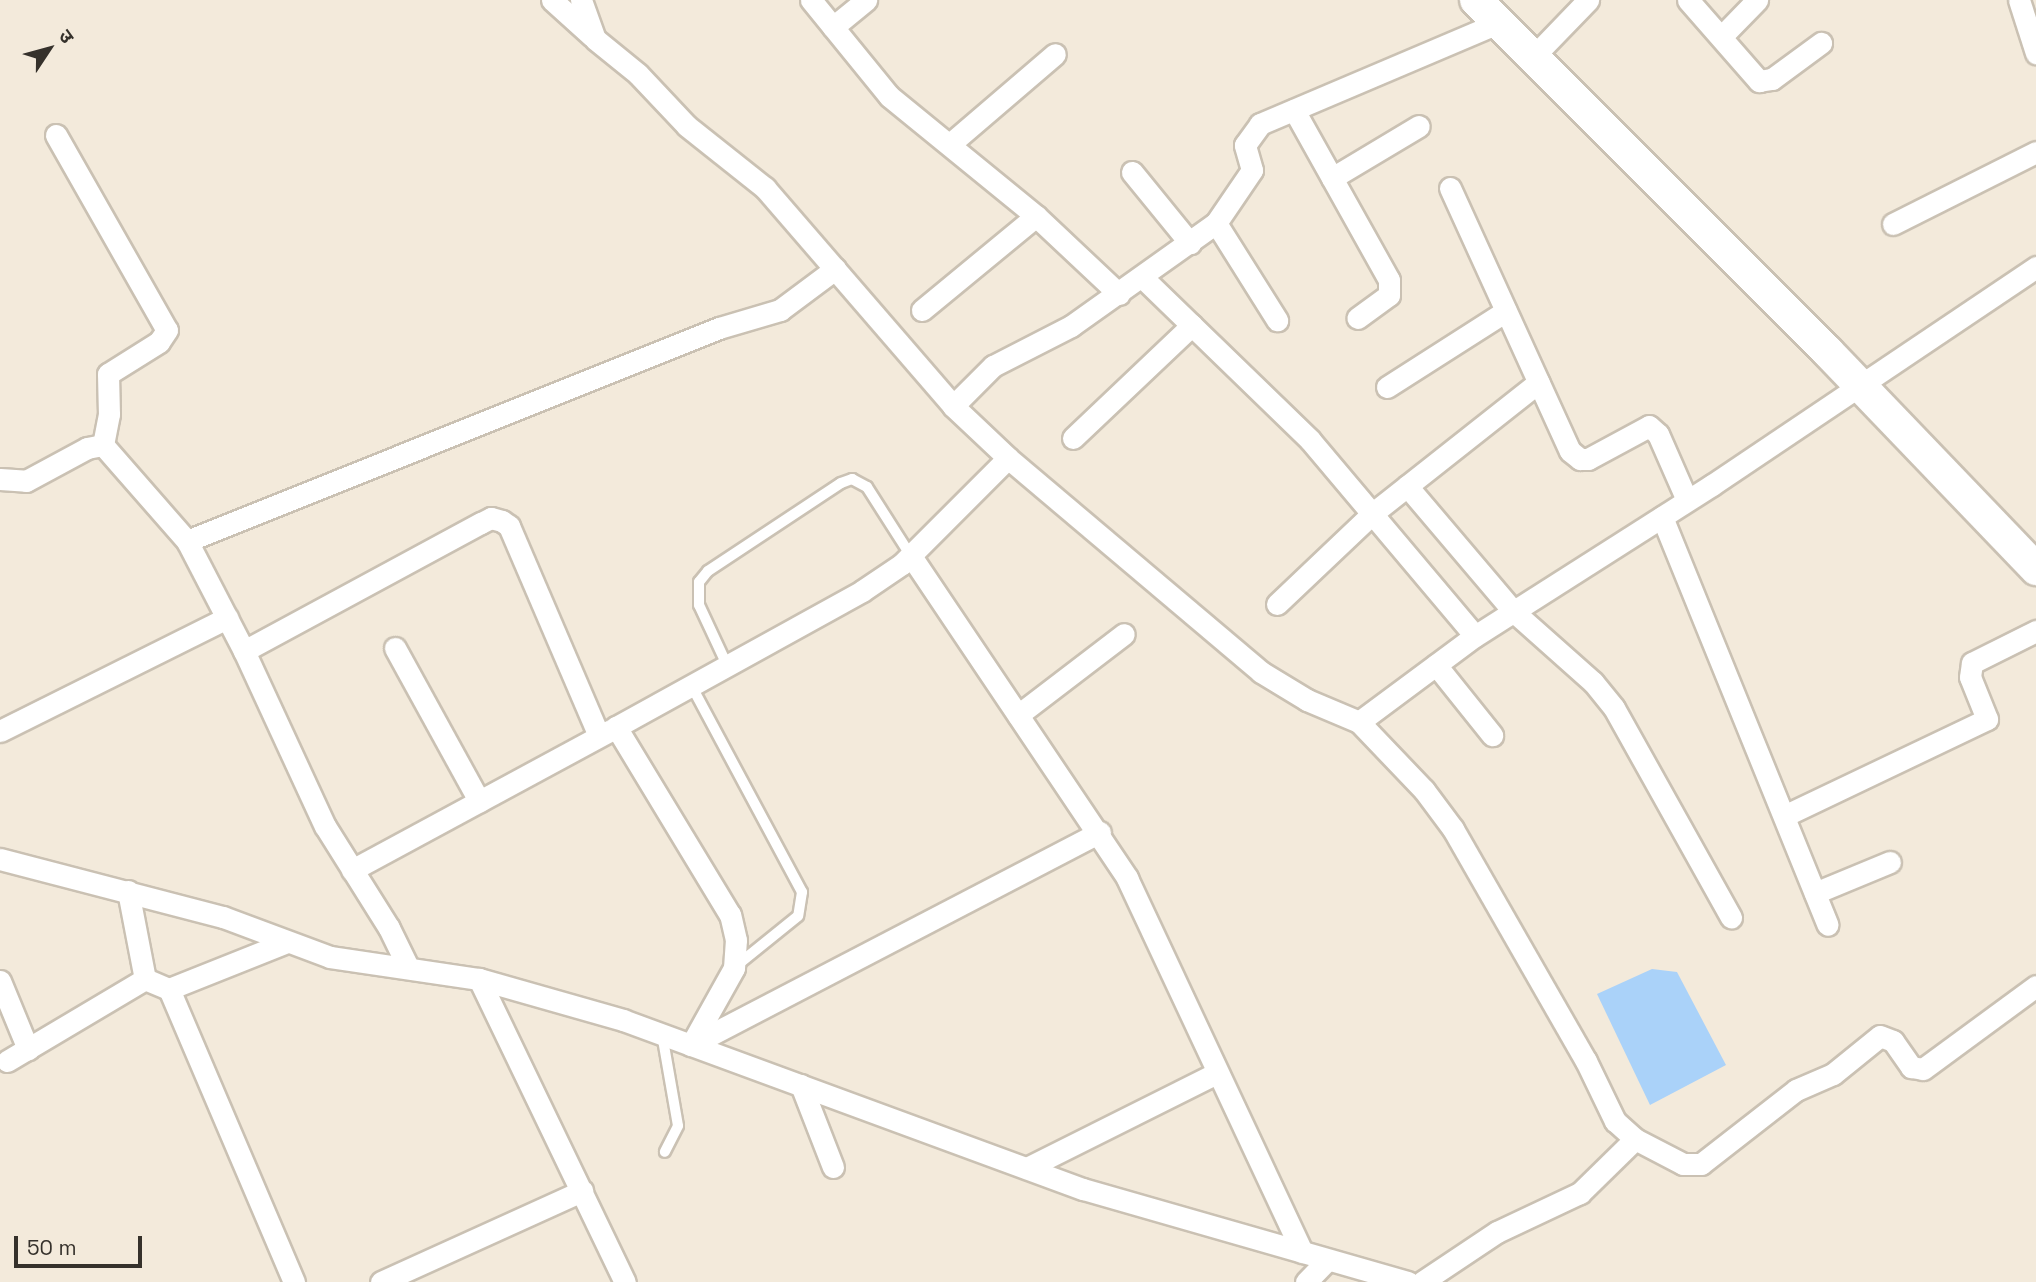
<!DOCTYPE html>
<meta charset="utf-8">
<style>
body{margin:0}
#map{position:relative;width:2036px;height:1282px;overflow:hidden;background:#f3eadb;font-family:"Space Grotesk","Noto Sans Devanagari",sans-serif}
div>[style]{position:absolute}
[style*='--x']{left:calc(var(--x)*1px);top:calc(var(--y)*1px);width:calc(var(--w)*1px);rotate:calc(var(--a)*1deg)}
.water>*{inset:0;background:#aad2f9}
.roads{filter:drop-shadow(2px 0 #cac1b3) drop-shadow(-2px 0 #cac1b3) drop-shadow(0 2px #cac1b3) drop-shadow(0 -2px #cac1b3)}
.lane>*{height:10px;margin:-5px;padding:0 5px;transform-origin:5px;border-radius:5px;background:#fff}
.street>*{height:21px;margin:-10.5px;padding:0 10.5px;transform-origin:10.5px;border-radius:10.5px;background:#fff}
.primary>*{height:32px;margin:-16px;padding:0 16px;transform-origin:16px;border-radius:16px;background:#fff}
span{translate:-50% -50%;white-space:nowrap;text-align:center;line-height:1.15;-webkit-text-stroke:5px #f3eadb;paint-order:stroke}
.north{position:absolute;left:14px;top:14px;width:70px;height:70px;-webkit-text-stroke:5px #f3eadb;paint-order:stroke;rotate:54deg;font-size:19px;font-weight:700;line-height:28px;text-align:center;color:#35312b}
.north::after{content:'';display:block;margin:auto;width:24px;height:32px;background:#35312b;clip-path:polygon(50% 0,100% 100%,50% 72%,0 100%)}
.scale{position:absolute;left:14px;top:1236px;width:128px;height:32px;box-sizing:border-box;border:4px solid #35312b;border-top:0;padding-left:9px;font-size:21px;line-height:24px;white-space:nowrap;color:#35312b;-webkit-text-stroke:5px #f3eadb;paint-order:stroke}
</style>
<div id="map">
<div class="water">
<i style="clip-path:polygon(1652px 969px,1677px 972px,1726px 1065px,1650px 1105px,1597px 994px)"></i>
</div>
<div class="roads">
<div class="lane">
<i style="--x:727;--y:665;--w:66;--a:-115"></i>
<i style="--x:699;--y:605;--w:23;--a:-90"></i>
<i style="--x:699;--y:582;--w:14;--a:-51"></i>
<i style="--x:708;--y:571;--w:159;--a:-33.5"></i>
<i style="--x:841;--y:483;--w:12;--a:-20"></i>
<i style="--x:852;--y:479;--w:17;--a:28"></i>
<i style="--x:867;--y:487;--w:82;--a:57.5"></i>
<i style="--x:691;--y:685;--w:235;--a:61.8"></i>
<i style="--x:802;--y:892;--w:24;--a:99"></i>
<i style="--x:798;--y:916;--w:80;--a:141.1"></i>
<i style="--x:662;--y:1034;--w:93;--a:80.1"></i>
<i style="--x:678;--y:1126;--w:29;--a:117"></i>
</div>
<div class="street">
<i style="--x:552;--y:0;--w:54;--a:42"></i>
<i style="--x:581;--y:0;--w:41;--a:70.3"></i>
<i style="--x:595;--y:39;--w:55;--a:39.1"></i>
<i style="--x:638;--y:74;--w:71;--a:46.7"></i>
<i style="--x:687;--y:126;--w:100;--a:38.5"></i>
<i style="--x:765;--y:188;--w:288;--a:49.2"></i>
<i style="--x:953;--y:406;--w:76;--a:43.4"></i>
<i style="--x:1008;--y:458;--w:331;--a:40.2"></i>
<i style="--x:1261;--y:672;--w:54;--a:31.3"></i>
<i style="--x:1307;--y:700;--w:56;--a:22.9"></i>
<i style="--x:1359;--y:722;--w:94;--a:46.3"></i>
<i style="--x:1424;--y:790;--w:49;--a:53.4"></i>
<i style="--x:1453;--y:829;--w:267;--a:60.2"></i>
<i style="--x:1586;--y:1061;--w:67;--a:64.2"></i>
<i style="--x:1615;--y:1121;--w:27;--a:42"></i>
<i style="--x:1635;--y:1139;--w:54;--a:27.5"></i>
<i style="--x:1683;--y:1164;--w:18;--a:0"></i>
<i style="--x:1701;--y:1164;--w:120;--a:-37.9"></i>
<i style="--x:1796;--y:1090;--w:40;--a:-23.4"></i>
<i style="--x:1833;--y:1074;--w:60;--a:-39"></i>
<i style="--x:1880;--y:1036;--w:14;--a:21"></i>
<i style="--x:1893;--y:1041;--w:32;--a:55"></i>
<i style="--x:1911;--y:1067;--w:12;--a:9"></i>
<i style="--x:1923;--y:1069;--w:140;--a:-36.3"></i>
<i style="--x:811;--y:0;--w:124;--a:50.9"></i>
<i style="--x:889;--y:96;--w:190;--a:39.2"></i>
<i style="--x:1036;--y:216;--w:114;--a:43.2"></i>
<i style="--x:1688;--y:0;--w:108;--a:48.8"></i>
<i style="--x:1759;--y:81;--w:13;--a:-9"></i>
<i style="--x:1772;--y:79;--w:61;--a:-36.3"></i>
<i style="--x:2019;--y:0;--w:56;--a:72.2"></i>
<i style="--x:833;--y:27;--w:43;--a:-39.3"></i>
<i style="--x:1723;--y:35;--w:49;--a:-45.8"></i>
<i style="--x:1534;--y:56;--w:78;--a:-46"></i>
<i style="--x:1294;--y:110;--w:195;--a:60.8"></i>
<i style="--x:1389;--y:280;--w:15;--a:90"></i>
<i style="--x:1389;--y:295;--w:39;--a:144"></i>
<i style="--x:56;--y:135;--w:224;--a:60.4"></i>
<i style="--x:167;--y:330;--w:14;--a:124"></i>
<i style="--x:159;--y:342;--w:60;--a:147.9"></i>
<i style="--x:108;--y:374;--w:40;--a:88.6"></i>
<i style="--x:109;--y:414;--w:32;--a:101"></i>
<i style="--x:950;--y:144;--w:138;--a:-40.6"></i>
<i style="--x:1132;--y:172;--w:92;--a:50.8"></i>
<i style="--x:1332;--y:178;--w:101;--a:-30.9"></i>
<i style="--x:1450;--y:188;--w:289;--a:65.5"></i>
<i style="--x:1570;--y:451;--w:13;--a:39"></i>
<i style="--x:1580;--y:459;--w:8;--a:0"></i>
<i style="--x:1588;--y:459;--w:69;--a:-28.4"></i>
<i style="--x:1649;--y:426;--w:12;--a:42"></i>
<i style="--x:1658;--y:434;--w:72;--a:66.3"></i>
<i style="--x:1216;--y:223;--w:115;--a:57.8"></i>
<i style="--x:1893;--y:224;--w:160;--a:-26.7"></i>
<i style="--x:1143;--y:278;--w:233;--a:44.1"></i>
<i style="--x:1310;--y:440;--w:256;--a:49.9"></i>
<i style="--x:922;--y:310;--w:148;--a:-39.5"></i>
<i style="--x:1387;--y:387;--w:141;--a:-32.6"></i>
<i style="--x:953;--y:406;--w:57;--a:-45"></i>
<i style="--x:993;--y:366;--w:88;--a:-27.1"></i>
<i style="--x:1071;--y:326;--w:178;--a:-35.4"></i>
<i style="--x:1216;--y:223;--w:64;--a:-55.8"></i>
<i style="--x:1252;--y:170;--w:26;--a:-106"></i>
<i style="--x:1245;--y:145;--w:26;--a:-54"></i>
<i style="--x:1260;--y:124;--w:261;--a:-23"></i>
<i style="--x:1073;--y:438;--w:164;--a:-43.5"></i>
<i style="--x:0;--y:479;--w:26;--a:4"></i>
<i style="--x:26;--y:481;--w:69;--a:-28.4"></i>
<i style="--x:87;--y:448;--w:16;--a:-11"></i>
<i style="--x:103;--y:445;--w:128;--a:48.8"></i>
<i style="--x:187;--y:541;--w:573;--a:-21.82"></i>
<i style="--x:719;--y:328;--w:64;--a:-16.4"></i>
<i style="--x:780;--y:310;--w:69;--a:-36.7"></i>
<i style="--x:1407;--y:486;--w:164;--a:49.7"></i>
<i style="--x:1513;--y:611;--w:107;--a:41.6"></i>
<i style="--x:1593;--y:682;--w:33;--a:51"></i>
<i style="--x:1614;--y:708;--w:240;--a:60.8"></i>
<i style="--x:1662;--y:517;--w:440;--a:67.9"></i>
<i style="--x:187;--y:541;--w:124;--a:62.6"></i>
<i style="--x:244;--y:651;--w:193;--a:65.2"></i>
<i style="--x:325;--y:826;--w:120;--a:57.9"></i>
<i style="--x:389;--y:928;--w:43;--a:64"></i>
<i style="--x:911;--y:556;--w:388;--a:56.1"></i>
<i style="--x:1127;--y:878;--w:413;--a:64.9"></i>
<i style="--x:1277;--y:604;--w:132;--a:-43.5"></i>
<i style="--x:1373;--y:513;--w:211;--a:-38.3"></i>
<i style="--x:395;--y:648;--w:175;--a:61.2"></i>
<i style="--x:244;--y:651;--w:269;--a:-28.4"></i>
<i style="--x:481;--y:523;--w:11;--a:-27"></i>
<i style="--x:491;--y:518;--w:11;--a:15"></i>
<i style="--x:502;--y:521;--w:9;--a:36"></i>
<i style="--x:509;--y:526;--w:228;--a:66.8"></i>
<i style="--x:1436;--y:665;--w:90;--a:51.3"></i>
<i style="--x:1018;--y:715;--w:133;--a:-37.4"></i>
<i style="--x:1359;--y:722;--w:144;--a:-36.6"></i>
<i style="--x:1475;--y:636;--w:281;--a:-32.5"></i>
<i style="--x:1712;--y:485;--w:391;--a:-33.9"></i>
<i style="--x:0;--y:731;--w:254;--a:-26.5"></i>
<i style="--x:1784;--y:816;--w:225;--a:-25.5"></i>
<i style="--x:1987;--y:719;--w:45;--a:-112"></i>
<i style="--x:1970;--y:677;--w:14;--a:-82"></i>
<i style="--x:1972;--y:663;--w:72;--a:-26.6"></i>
<i style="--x:0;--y:859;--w:230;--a:14.6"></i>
<i style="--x:223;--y:917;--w:114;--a:20.5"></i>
<i style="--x:330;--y:957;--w:151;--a:8.4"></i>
<i style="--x:479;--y:979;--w:150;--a:15.9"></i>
<i style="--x:623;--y:1020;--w:490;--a:20.2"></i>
<i style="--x:1083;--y:1189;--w:338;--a:16"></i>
<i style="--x:352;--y:870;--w:294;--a:-28.4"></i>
<i style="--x:128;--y:891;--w:90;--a:79.1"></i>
<i style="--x:145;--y:979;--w:26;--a:23"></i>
<i style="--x:169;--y:989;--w:319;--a:66.9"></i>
<i style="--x:1815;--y:893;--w:81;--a:-22.5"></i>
<i style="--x:479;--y:979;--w:336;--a:64.3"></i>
<i style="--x:0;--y:981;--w:74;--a:67.6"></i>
<i style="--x:169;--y:989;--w:127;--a:-21.7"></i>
<i style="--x:691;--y:1045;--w:88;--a:-60.8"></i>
<i style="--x:734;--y:968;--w:28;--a:-86"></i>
<i style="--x:736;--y:940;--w:26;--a:-103"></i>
<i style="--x:730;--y:915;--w:220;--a:-121.2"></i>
<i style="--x:616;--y:727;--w:281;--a:-28.9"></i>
<i style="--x:862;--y:591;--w:48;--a:-34"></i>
<i style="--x:902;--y:564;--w:150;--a:-45"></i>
<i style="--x:691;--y:1045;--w:461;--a:-27.5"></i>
<i style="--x:7;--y:1061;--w:161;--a:-30.7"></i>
<i style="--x:801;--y:1085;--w:88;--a:68.7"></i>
<i style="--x:1027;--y:1168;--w:212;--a:-26.6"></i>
<i style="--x:381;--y:1282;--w:221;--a:-24.4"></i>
<i style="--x:1306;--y:1282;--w:30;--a:-46"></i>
<i style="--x:1422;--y:1282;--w:90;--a:-33.7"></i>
<i style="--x:1497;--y:1232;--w:92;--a:-25.2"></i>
<i style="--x:1580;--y:1193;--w:77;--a:-44.5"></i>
</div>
<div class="primary">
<i style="--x:1476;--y:0;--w:498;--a:45"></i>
<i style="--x:1828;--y:352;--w:301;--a:46.2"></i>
</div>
</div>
<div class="north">उ</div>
<div class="scale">50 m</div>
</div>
